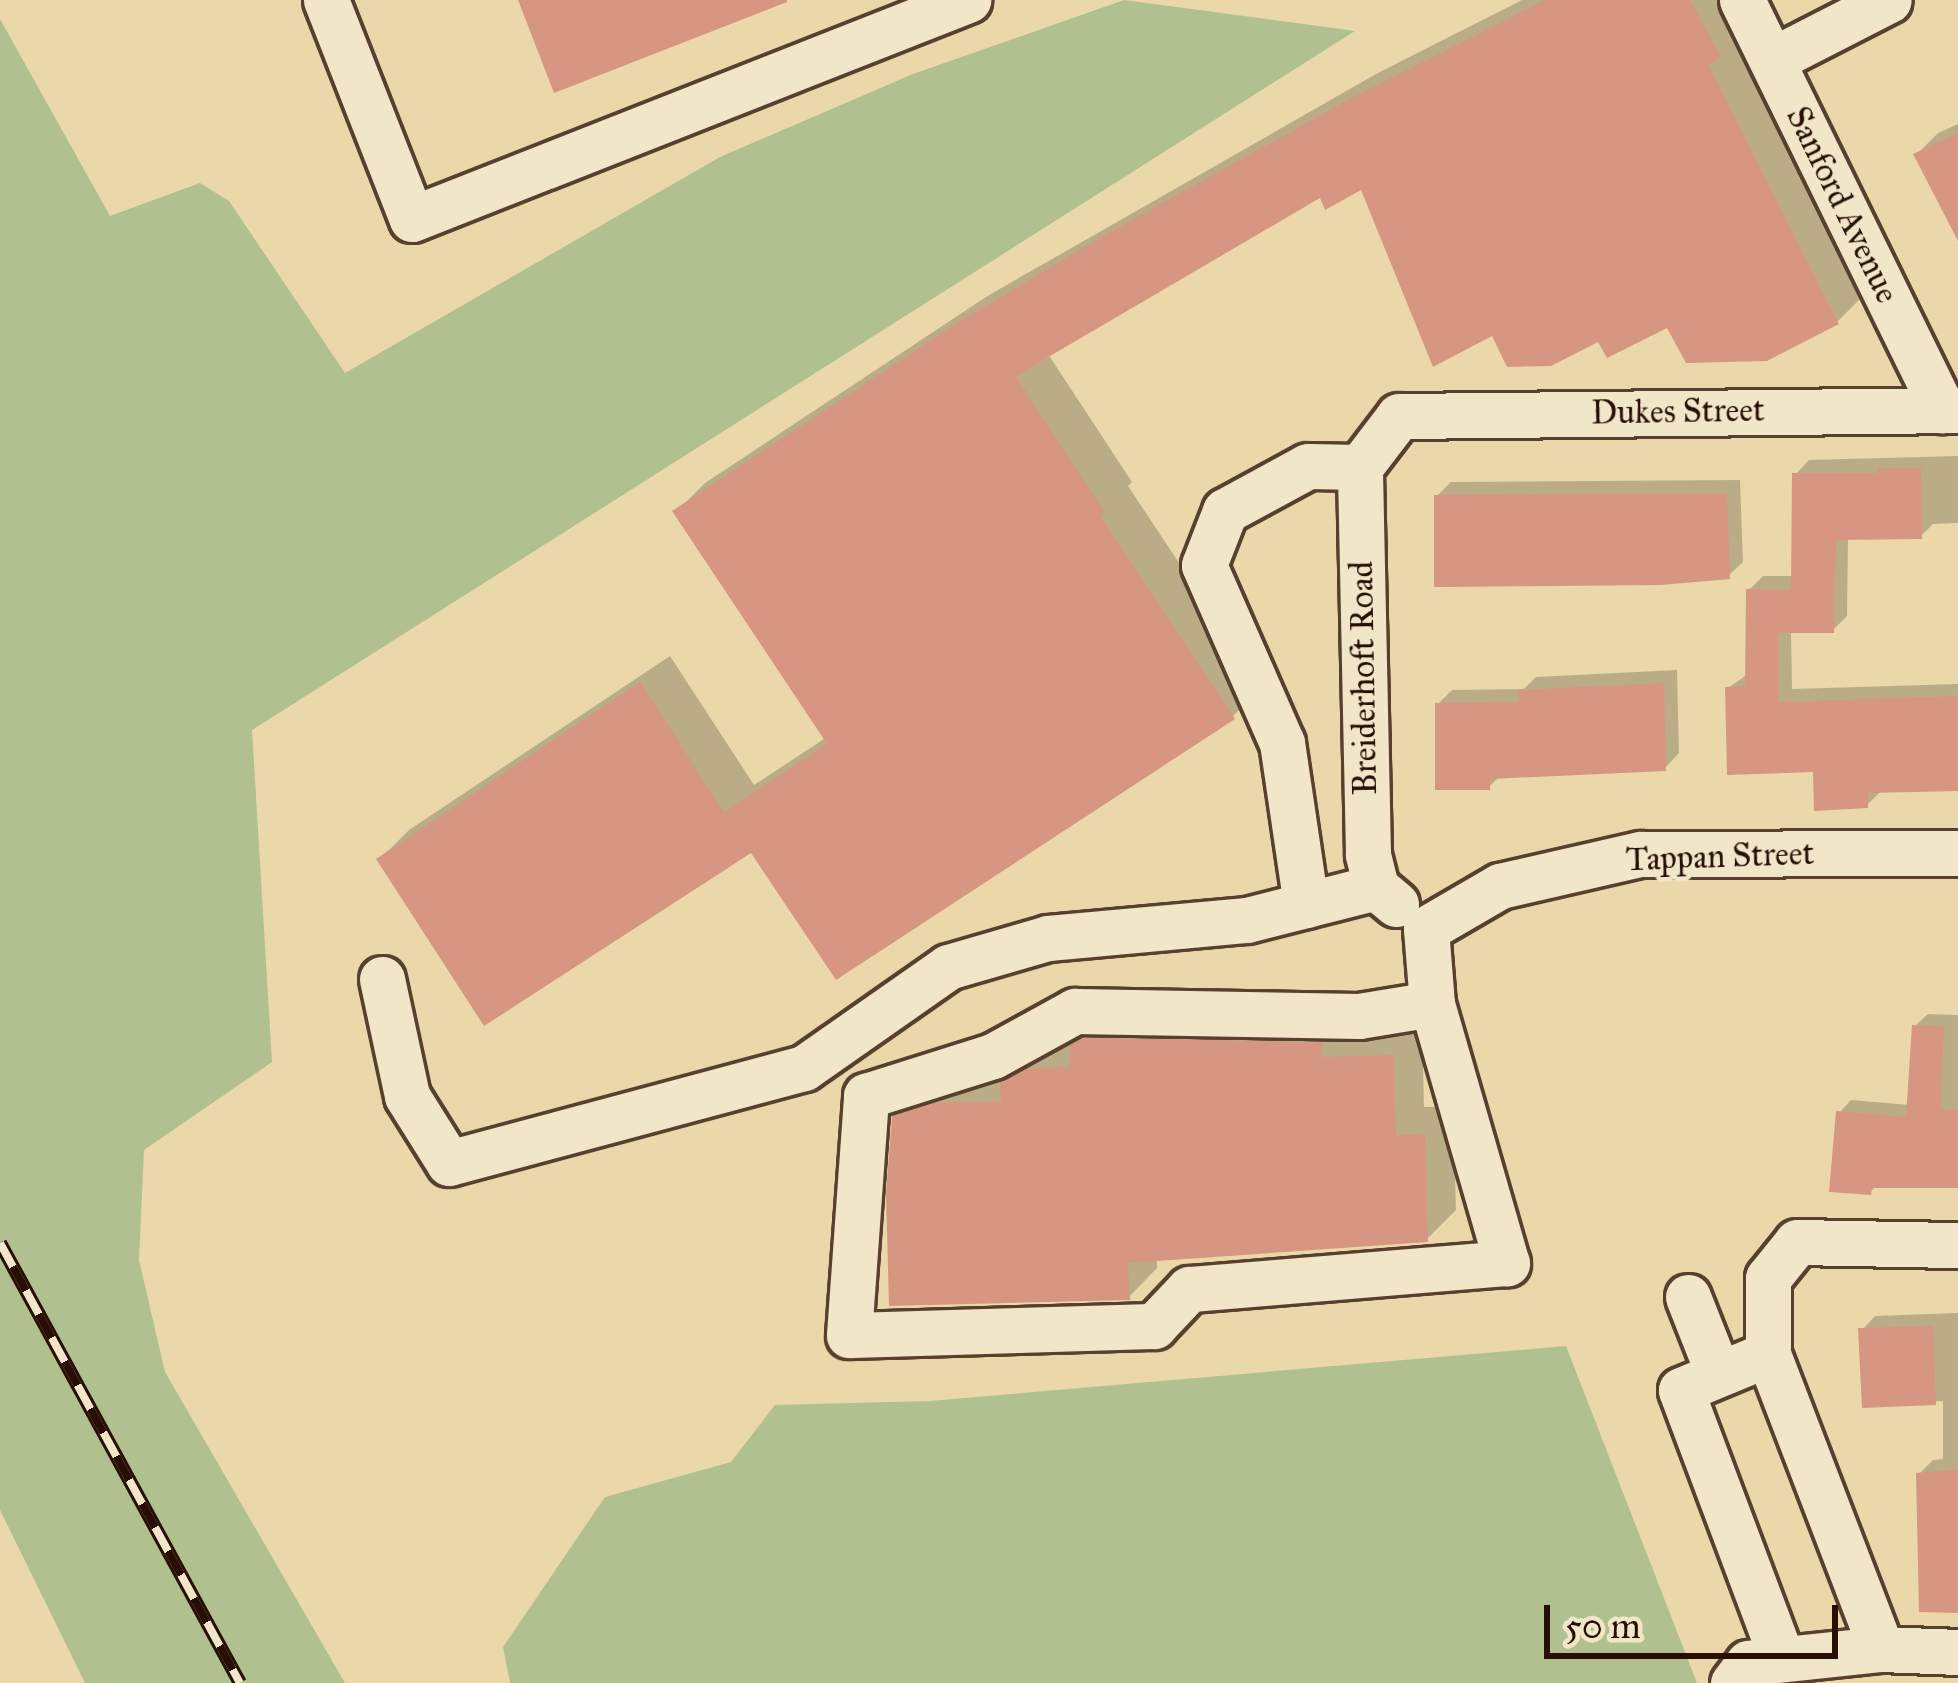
<!DOCTYPE html>
<style>
body{margin:0}
#map{position:relative;width:1958px;height:1683px;overflow:hidden;background:#ead8ab;font-family:"IM FELL Great Primer",serif}
div>[style]{position:absolute}
[style*='--x']{left:calc(var(--x)*1px);top:calc(var(--y)*1px);width:calc(var(--w)*1px);rotate:calc(var(--a)*1deg)}
.green>*{inset:0;background:#b0c08e}
.shadow>*{inset:0;background:#0003}
.building>*{inset:0;background:#d69681}
.roads{filter:drop-shadow(3px 0 #58402e) drop-shadow(-3px 0 #58402e) drop-shadow(0 3px #58402e) drop-shadow(0 -3px #58402e)}
.minor>*{height:45px;margin:-22.5px;padding:0 22.5px;transform-origin:22.5px;border-radius:22.5px;background:#f1e6c8}
.rail>*{height:14px;margin-top:-7px;transform-origin:0;background:repeating-linear-gradient(90deg,#f1e6c8 0 27px,#280e04 0 54px);box-sizing:border-box;border-block:3px solid #280e04}
span{translate:-50% -50%;white-space:nowrap;text-align:center;line-height:1.15;-webkit-text-stroke:9px #f1e6c8;paint-order:stroke}
.street-label{font-size:33px;color:#280e04}
.scale{position:absolute;left:1544px;top:1605px;width:294px;height:54px;box-sizing:border-box;border:6px solid #280e04;border-top:0;padding-left:15px;font-size:36px;line-height:42px;white-space:nowrap;color:#280e04;-webkit-text-stroke:9px #f1e6c8;paint-order:stroke}
</style>
<div id="map">
<div class="green">
<i style="clip-path:polygon(1124px 0,1355px 31px,252px 730px,272px 1062px,144px 1150px,139px 1260px,165px 1372px,345px 1683px,85px 1683px,0 1510px,0 19px,110px 216px,200px 183px,229px 201px,345px 373px,720px 157px,913px 74px)"></i>
<i style="clip-path:polygon(1566px 1346px,1697px 1683px,510px 1683px,503px 1647px,605px 1497px,731px 1462px,775px 1405px,930px 1401px)"></i>
</div>
<div class="shadow">
<i style="clip-path:polygon(1522px 0,1734px 0,1866px 293px,1838px 321px,1669px 324px,1599px 338px,1493px 332px,1363px 185px,1321px 194px,1048px 354px,1132px 482px,1128px 486px,1262px 688px,1233px 716px,837px 975px,752px 849px,380px 859px,409px 830px,670px 656px,754px 785px,827px 737px,676px 512px,705px 483px,989px 295px,1376px 74px)"></i>
<i style="clip-path:polygon(1958px 124px,1958px 187px,1916px 155px,1938px 133px)"></i>
<i style="clip-path:polygon(1958px 456px,1958px 523px,1933px 524px,1921px 536px,1848px 537px,1847px 616px,1833px 630px,1791px 630px,1792px 689px,1958px 684px,1958px 788px,1881px 791px,1867px 805px,1816px 769px,1728px 688px,1748px 674px,1749px 590px,1763px 576px,1794px 576px,1795px 475px,1809px 460px)"></i>
<i style="clip-path:polygon(1740px 480px,1743px 562px,1728px 576px,1437px 496px,1451px 482px)"></i>
<i style="clip-path:polygon(1677px 670px,1679px 753px,1665px 768px,1500px 776px,1489px 787px,1438px 704px,1452px 690px,1524px 689px,1536px 677px)"></i>
<i style="clip-path:polygon(1928px 1014px,1958px 1015px,1958px 1185px,1877px 1185px,1870px 1192px,1839px 1113px,1851px 1100px,1910px 1105px,1915px 1026px)"></i>
<i style="clip-path:polygon(1102px 1016px,1422px 1027px,1424px 1107px,1453px 1107px,1456px 1210px,1427px 1239px,1157px 1258px,1157px 1268px,1129px 1297px,895px 1118px,924px 1088px,964px 1076px,1012px 1074px,1033px 1054px,1058px 1041px,1079px 1040px)"></i>
<i style="clip-path:polygon(1958px 1313px,1958px 1610px,1919px 1474px,1933px 1460px,1943px 1459px,1943px 1401px,1865px 1405px,1862px 1330px,1875px 1316px)"></i>
</div>
<div class="building">
<i style="clip-path:polygon(518px 0,787px 0,787px 2px,554px 93px)"></i>
<i style="clip-path:polygon(1545px 0,1690px 0,1721px 57px,1708px 64px,1839px 324px,1767px 361px,1686px 363px,1667px 328px,1607px 358px,1598px 342px,1551px 366px,1507px 367px,1492px 336px,1433px 367px,1361px 190px,1325px 210px,1320px 198px,1016px 376px,1105px 513px,1100px 516px,1235px 719px,836px 980px,751px 853px,484px 1026px,376px 859px,640px 682px,724px 812px,827px 744px,672px 511px,957px 323px,1105px 235px,1344px 102px)"></i>
<i style="clip-path:polygon(1958px 133px,1958px 241px,1913px 154px)"></i>
<i style="clip-path:polygon(1878px 468px,1921px 468px,1922px 539px,1836px 540px,1834px 633px,1778px 633px,1779px 702px,1958px 696px,1958px 791px,1868px 793px,1868px 808px,1814px 811px,1813px 772px,1727px 775px,1725px 687px,1745px 686px,1746px 589px,1791px 589px,1792px 473px,1878px 473px)"></i>
<i style="clip-path:polygon(1727px 493px,1730px 579px,1661px 585px,1434px 587px,1434px 495px)"></i>
<i style="clip-path:polygon(1664px 683px,1666px 771px,1490px 779px,1490px 790px,1435px 790px,1435px 703px,1519px 702px,1518px 690px)"></i>
<i style="clip-path:polygon(1912px 1025px,1944px 1026px,1940px 1109px,1958px 1109px,1958px 1188px,1872px 1188px,1871px 1195px,1829px 1192px,1836px 1111px,1906px 1117px)"></i>
<i style="clip-path:polygon(1082px 1038px,1322px 1042px,1322px 1057px,1394px 1055px,1396px 1135px,1425px 1134px,1428px 1242px,1128px 1263px,1130px 1300px,889px 1306px,886px 1194px,892px 1116px,933px 1103px,1001px 1101px,1000px 1082px,1027px 1068px,1070px 1067px,1070px 1045px)"></i>
<i style="clip-path:polygon(1933px 1326px,1936px 1405px,1862px 1408px,1858px 1328px)"></i>
<i style="clip-path:polygon(1958px 1470px,1958px 1613px,1919px 1612px,1916px 1473px)"></i>
</div>
<div class="roads">
<div class="minor">
<i style="--x:326;--y:0;--w:235;--a:68.6"></i>
<i style="--x:412;--y:219;--w:598;--a:-21.5"></i>
<i style="--x:1742;--y:0;--w:457;--a:63.9"></i>
<i style="--x:1772;--y:60;--w:131;--a:-27.1"></i>
<i style="--x:1396;--y:904;--w:26;--a:-140"></i>
<i style="--x:1376;--y:887;--w:34;--a:-104"></i>
<i style="--x:1368;--y:854;--w:387;--a:-91.2"></i>
<i style="--x:1360;--y:467;--w:64;--a:-52.6"></i>
<i style="--x:1399;--y:416;--w:559;--a:-0.61"></i>
<i style="--x:1306;--y:905;--w:164;--a:-98.4"></i>
<i style="--x:1282;--y:743;--w:194;--a:-113.7"></i>
<i style="--x:1204;--y:565;--w:58;--a:-68.7"></i>
<i style="--x:1225;--y:511;--w:94;--a:-28.5"></i>
<i style="--x:1308;--y:466;--w:52;--a:1.1"></i>
<i style="--x:1426;--y:929;--w:75;--a:85.4"></i>
<i style="--x:1432;--y:1004;--w:270;--a:73.9"></i>
<i style="--x:1507;--y:1263;--w:319;--a:175.3"></i>
<i style="--x:1189;--y:1289;--w:51;--a:133.4"></i>
<i style="--x:1154;--y:1326;--w:305;--a:178.3"></i>
<i style="--x:849;--y:1335;--w:240;--a:-85.9"></i>
<i style="--x:866;--y:1096;--w:133;--a:-17.5"></i>
<i style="--x:993;--y:1056;--w:94;--a:-28.8"></i>
<i style="--x:1075;--y:1011;--w:284;--a:1"></i>
<i style="--x:1359;--y:1016;--w:74;--a:-9.3"></i>
<i style="--x:1426;--y:929;--w:86;--a:-30.2"></i>
<i style="--x:1500;--y:886;--w:144;--a:-12.9"></i>
<i style="--x:1640;--y:854;--w:318;--a:-0.2"></i>
<i style="--x:382;--y:979;--w:120;--a:77.9"></i>
<i style="--x:407;--y:1096;--w:79;--a:57.9"></i>
<i style="--x:449;--y:1163;--w:367;--a:-15"></i>
<i style="--x:804;--y:1068;--w:176;--a:-35"></i>
<i style="--x:948;--y:967;--w:104;--a:-16.2"></i>
<i style="--x:1048;--y:938;--w:200;--a:-5.2"></i>
<i style="--x:1247;--y:920;--w:133;--a:-14.3"></i>
<i style="--x:1688;--y:1297;--w:82;--a:68.5"></i>
<i style="--x:1768;--y:1354;--w:76;--a:-90"></i>
<i style="--x:1768;--y:1278;--w:46;--a:-51.1"></i>
<i style="--x:1797;--y:1242;--w:161;--a:1.1"></i>
<i style="--x:1782;--y:1659;--w:287;--a:-110.6"></i>
<i style="--x:1681;--y:1390;--w:94;--a:-22.5"></i>
<i style="--x:1768;--y:1354;--w:316;--a:69"></i>
<i style="--x:1733;--y:1683;--w:25;--a:-53"></i>
<i style="--x:1748;--y:1663;--w:134;--a:-6"></i>
<i style="--x:1881;--y:1649;--w:77;--a:2.2"></i>
</div>
</div>
<div class="rail">
<i style="--x:0;--y:1243;--w:501;--a:61.39"></i>
</div>
<div class="street-label">
<span style="left:1842px;top:205px;rotate:64deg">Sanford Avenue</span>
<span style="left:1678px;top:412px;rotate:-1deg">Dukes Street</span>
<span style="left:1364px;top:678px;rotate:-91deg">Breiderhoft Road</span>
<span style="left:1720px;top:857px;rotate:-2deg">Tappan Street</span>
</div>
<div class="scale">50 m</div>
</div>
